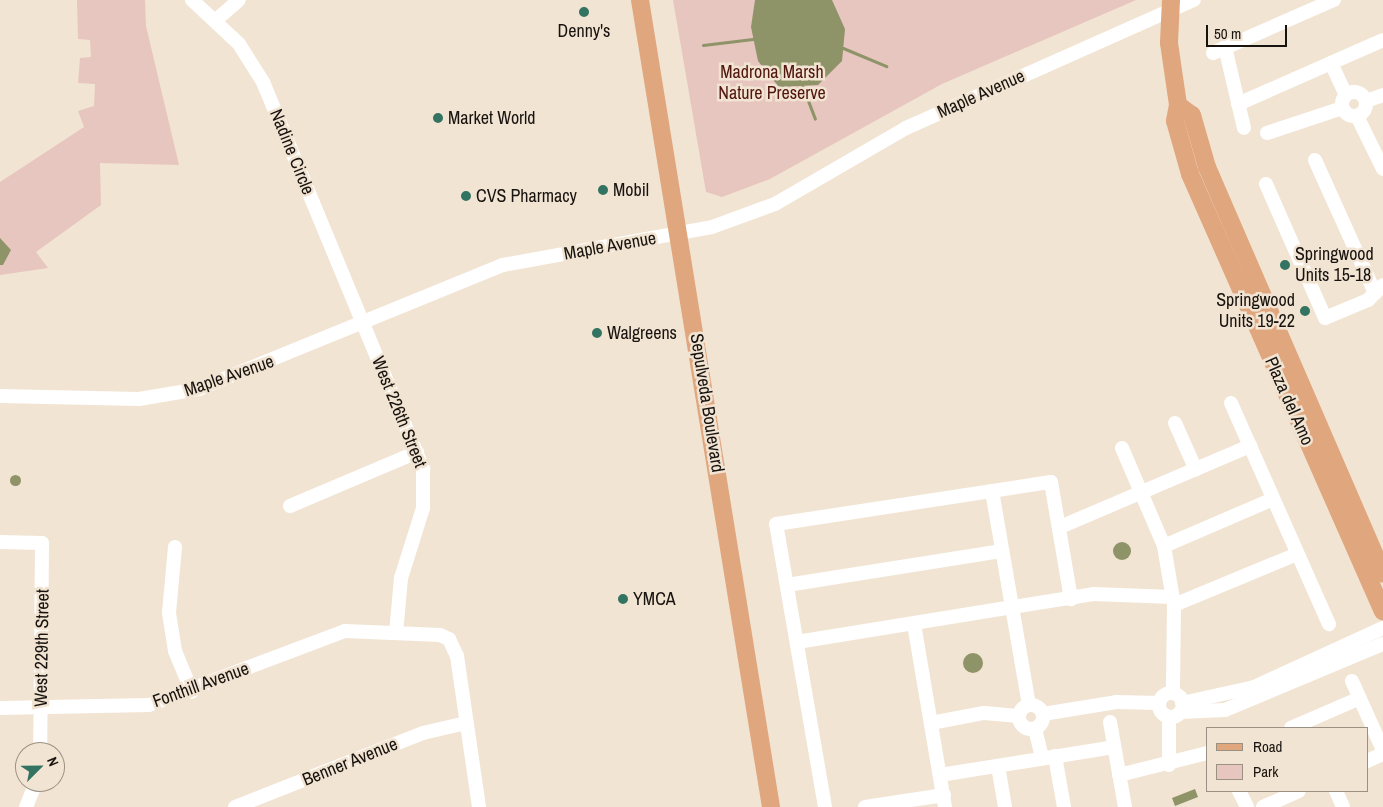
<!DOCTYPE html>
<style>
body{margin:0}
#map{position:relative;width:1383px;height:807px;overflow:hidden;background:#f2e4d3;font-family:"Archivo Narrow",sans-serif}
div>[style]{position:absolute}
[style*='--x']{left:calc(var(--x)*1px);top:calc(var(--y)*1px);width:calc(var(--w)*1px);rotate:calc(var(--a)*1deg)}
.green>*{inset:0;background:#e7c6bf}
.water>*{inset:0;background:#8f9368}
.round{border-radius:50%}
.stream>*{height:3px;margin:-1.5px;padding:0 1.5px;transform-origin:1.5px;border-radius:1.5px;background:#8f9368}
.minor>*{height:14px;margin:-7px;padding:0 7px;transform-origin:7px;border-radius:7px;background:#fff}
.minor>.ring{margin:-7px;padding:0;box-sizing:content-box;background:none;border:14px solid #fff;border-radius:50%}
.major>*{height:18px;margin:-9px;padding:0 9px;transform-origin:9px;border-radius:9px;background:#e0a77f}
.dots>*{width:14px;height:14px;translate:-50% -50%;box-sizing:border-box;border:2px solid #f2e4d3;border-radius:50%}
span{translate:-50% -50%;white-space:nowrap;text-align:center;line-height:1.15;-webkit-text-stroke:5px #f2e4d3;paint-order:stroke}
.poi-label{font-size:18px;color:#18130e}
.left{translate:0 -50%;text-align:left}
.right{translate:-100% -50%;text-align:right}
.park-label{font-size:18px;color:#50150c}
.street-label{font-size:18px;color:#18130e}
.legend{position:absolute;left:1206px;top:727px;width:162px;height:65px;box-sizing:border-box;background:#f2e4d3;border:1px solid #9b9084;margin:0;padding:6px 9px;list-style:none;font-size:15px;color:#18130e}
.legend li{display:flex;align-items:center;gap:10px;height:25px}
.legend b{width:25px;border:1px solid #9b9084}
.north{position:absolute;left:15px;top:742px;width:50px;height:50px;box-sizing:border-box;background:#f2e4d3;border:1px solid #9b9084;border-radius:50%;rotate:67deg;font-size:14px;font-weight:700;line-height:20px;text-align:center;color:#18130e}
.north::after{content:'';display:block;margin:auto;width:18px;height:22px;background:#337361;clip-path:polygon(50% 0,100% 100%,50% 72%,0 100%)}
.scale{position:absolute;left:1206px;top:25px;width:81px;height:22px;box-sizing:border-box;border:2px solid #18130e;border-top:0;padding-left:6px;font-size:15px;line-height:18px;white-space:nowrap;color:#18130e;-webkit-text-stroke:4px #f2e4d3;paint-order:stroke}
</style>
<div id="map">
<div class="green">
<i style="clip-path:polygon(77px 0,145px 0,146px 26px,179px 165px,100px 163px,101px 205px,36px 252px,48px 268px,0 275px,0 182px,84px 127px,78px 111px,94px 106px,95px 84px,78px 83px,80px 58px,91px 57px,90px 40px,78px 39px)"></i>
<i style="clip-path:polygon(673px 0,1136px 0,942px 84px,770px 179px,722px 197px,706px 192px)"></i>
</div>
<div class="water">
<i style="clip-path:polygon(755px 0,832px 0,845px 29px,842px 61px,818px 85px,779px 87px,758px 61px,751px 27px)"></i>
<i style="clip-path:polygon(0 238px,11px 250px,3px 265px,0 265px)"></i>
<i class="round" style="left:9.5px;top:474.5px;width:11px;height:11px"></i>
<i class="round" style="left:1113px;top:542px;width:18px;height:18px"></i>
<i class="round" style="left:963px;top:653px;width:20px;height:20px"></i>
<i style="clip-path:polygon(1195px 789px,1198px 797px,1175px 806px,1172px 798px)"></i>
</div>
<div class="stream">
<i style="--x:703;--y:45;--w:50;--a:-6.8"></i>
<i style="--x:843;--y:48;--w:47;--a:22.7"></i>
<i style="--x:802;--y:85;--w:36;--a:69"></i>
</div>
<div class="minor">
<i style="--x:192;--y:0;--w:64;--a:43.1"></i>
<i style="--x:239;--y:44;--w:45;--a:57.7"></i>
<i style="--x:263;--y:82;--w:419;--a:67.5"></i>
<i style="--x:423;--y:469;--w:39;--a:90"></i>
<i style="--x:423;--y:508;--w:73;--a:107.4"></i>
<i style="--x:401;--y:578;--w:55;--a:95.2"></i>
<i style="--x:216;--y:20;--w:30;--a:-41"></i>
<i style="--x:1225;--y:47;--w:83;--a:76.8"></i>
<i style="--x:1213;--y:53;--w:132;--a:-23.7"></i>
<i style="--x:1331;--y:63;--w:35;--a:65"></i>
<i class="ring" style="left:1342px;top:92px;width:10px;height:10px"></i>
<i style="--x:1366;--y:101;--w:18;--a:-19"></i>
<i style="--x:1238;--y:104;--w:158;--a:-23.8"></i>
<i style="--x:1357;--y:116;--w:59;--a:63.9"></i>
<i style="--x:1267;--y:133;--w:79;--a:-18.4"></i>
<i style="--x:1315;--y:160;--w:146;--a:65.7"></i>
<i style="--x:1266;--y:184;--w:146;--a:66.2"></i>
<i style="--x:1325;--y:318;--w:47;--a:-22.7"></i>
<i style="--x:1368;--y:300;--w:21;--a:-45"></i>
<i style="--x:0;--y:396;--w:139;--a:1.2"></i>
<i style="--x:139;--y:399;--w:61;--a:-9.5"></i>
<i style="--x:199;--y:389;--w:328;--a:-22.2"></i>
<i style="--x:503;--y:265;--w:212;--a:-10.3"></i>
<i style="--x:712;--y:227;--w:67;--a:-20.1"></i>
<i style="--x:775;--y:204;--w:151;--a:-30.1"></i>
<i style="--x:906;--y:128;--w:315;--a:-24"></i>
<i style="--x:1231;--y:403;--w:47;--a:66.2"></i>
<i style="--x:1175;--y:423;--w:51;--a:65.9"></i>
<i style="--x:1122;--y:448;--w:107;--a:66.8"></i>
<i style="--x:1164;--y:546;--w:60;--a:80.4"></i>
<i style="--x:1174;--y:605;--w:88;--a:90.7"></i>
<i style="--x:992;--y:491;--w:217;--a:80.2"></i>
<i style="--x:290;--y:506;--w:138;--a:-23"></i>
<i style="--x:1060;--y:527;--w:207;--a:-23.1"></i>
<i style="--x:1250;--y:446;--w:195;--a:66.1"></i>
<i style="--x:0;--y:542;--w:42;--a:1.4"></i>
<i style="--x:42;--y:543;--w:209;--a:90.5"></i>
<i style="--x:1164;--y:546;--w:119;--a:-23.3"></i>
<i style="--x:175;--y:547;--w:66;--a:95.2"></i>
<i style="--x:169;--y:613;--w:38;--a:81"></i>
<i style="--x:175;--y:651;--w:44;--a:67.5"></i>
<i style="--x:787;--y:585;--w:218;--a:-9"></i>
<i style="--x:1174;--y:605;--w:133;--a:-22.5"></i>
<i style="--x:914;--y:624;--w:186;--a:80.4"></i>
<i style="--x:797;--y:642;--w:300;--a:-9.2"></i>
<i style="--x:1093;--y:594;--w:79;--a:2.2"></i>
<i style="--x:1352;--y:681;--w:76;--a:65.8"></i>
<i class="ring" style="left:1159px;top:693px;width:10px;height:10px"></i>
<i style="--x:1182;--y:703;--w:74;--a:-12.5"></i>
<i style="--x:1254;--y:687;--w:142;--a:-24.6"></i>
<i class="ring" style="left:1019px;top:705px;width:10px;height:10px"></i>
<i style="--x:0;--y:708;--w:149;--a:-1.2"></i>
<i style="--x:149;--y:705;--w:210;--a:-20.7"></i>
<i style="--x:345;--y:631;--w:95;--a:2.4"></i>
<i style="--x:440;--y:635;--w:10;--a:24"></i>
<i style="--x:449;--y:639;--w:19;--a:65"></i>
<i style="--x:457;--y:656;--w:153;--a:81.7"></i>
<i style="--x:1180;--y:712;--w:45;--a:-2.5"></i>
<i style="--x:1225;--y:710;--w:171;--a:-22.7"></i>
<i style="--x:1043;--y:714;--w:74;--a:-9.3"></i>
<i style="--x:1116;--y:702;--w:43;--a:1.3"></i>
<i style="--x:1110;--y:722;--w:86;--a:80"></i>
<i style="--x:931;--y:723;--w:54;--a:-10.7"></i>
<i style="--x:984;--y:713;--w:35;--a:5"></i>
<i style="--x:1291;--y:728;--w:75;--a:-23.5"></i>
<i style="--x:1035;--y:729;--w:30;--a:76"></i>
<i style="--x:1055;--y:756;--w:52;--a:80"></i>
<i style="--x:1367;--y:761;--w:17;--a:-24"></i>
<i style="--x:1169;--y:765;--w:47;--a:-90"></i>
<i style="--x:998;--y:766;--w:42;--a:80.3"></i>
<i style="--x:940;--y:775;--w:176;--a:-9.1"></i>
<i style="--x:1119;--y:775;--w:91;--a:-14"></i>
<i style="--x:1239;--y:791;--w:18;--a:63"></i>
<i style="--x:1336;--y:791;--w:17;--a:66"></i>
<i style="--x:26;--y:807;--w:27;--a:-68"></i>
<i style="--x:235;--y:807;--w:202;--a:-21.5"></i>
<i style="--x:423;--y:733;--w:44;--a:-13.1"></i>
<i style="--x:825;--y:807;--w:287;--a:-99.8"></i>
<i style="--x:776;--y:524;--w:278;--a:-8.7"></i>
<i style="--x:1051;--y:482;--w:119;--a:80.3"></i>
<i style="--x:865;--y:807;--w:80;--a:-8.6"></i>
<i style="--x:1263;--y:807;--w:39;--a:-24"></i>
</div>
<div class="major">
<i style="--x:640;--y:0;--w:818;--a:80.78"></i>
<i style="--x:1171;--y:0;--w:43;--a:92.7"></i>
<i style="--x:1169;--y:43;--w:63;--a:81.7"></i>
<i style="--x:1178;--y:105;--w:16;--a:101"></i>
<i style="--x:1175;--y:121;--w:55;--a:74.2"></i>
<i style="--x:1190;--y:174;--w:478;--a:66.2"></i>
<i style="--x:1178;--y:105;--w:17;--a:36"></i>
<i style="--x:1192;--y:115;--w:54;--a:73.9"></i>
<i style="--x:1207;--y:167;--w:443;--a:66.6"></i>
</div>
<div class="dots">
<i style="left:584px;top:12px;background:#337361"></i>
<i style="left:438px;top:118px;background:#337361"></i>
<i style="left:603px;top:190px;background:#337361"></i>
<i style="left:466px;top:196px;background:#337361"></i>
<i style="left:1285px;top:265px;background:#337361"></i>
<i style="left:1305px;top:311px;background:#337361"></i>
<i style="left:597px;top:333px;background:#337361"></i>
<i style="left:623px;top:599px;background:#337361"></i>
</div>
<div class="poi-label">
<span style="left:584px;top:31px">Denny's</span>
<span class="left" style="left:448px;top:118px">Market World</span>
<span class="left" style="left:613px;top:190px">Mobil</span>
<span class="left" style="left:476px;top:196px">CVS Pharmacy</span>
<span class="left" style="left:1295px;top:265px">Springwood<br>Units 15-18</span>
<span class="right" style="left:1295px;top:311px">Springwood<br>Units 19-22</span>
<span class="left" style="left:607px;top:333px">Walgreens</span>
<span class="left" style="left:633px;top:599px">YMCA</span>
</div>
<div class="park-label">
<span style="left:772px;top:83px">Madrona Marsh<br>Nature Preserve</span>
</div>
<div class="street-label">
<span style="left:981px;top:94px;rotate:-24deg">Maple Avenue</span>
<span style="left:292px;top:152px;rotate:68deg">Nadine Circle</span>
<span style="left:610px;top:246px;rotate:-10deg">Maple Avenue</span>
<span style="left:229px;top:376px;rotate:-19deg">Maple Avenue</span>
<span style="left:1289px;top:401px;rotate:66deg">Plaza del Amo</span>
<span style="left:707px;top:403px;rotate:81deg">Sepulveda Boulevard</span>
<span style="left:399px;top:412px;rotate:68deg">West 226th Street</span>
<span style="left:42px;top:648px;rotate:-89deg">West 229th Street</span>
<span style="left:201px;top:685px;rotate:-20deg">Fonthill Avenue</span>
<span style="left:350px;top:762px;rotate:-22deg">Benner Avenue</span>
</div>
<ul class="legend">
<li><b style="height:6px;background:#e0a77f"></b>Road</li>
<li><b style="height:14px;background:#e7c6bf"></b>Park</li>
</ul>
<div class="north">N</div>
<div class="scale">50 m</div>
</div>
